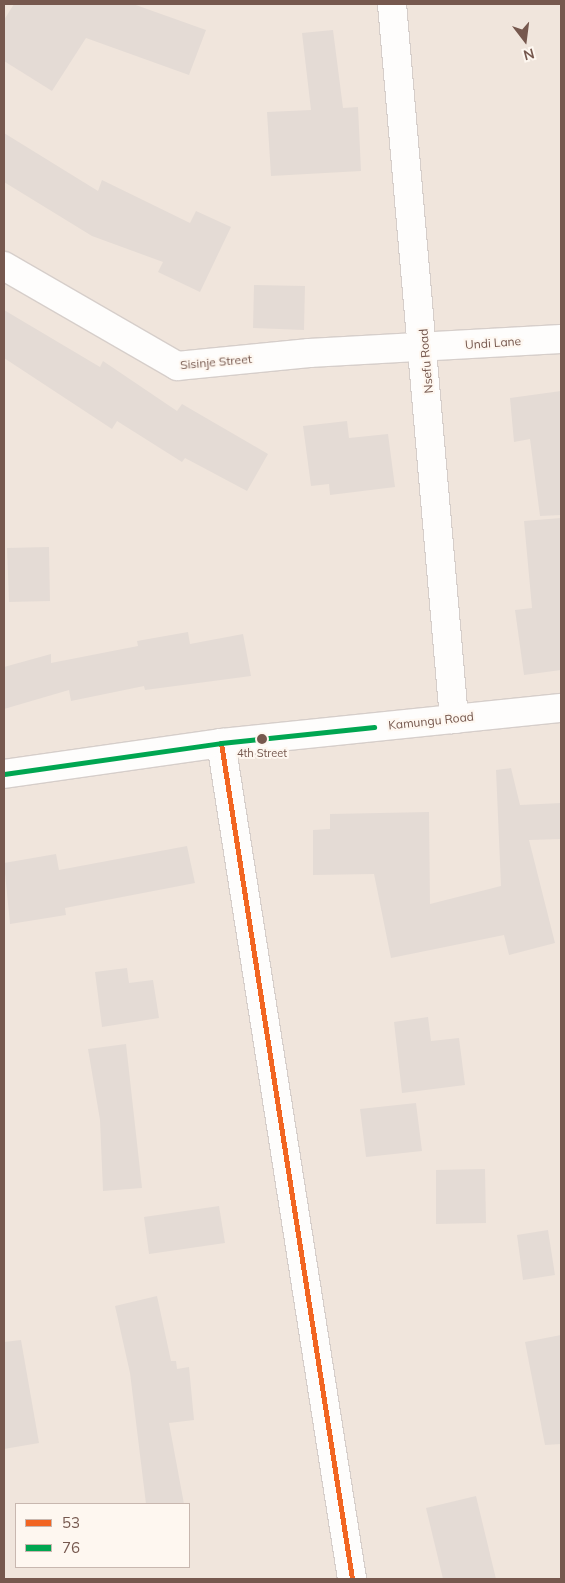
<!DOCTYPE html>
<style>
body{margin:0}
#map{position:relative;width:565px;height:1583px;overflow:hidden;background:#f8f3ee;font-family:Mulish,sans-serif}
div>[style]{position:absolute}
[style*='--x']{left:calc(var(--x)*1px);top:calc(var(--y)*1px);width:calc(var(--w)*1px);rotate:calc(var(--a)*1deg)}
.residential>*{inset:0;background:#f0e5dc}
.building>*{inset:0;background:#e4dbd5}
.roads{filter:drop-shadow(1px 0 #d6ceca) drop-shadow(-1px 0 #d6ceca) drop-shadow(0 1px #d6ceca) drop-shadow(0 -1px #d6ceca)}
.minor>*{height:28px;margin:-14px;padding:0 14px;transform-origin:14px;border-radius:14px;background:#fefdfc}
.bus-1>*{height:5px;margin:-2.5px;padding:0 2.5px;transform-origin:2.5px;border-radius:2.5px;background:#f26522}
.bus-2>*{height:5px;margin:-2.5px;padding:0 2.5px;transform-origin:2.5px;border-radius:2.5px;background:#00a651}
.dots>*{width:14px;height:14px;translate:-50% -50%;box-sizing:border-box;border:2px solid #fef7f0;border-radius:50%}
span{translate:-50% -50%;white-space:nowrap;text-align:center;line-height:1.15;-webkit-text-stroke:4px #fef7f0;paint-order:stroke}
.bus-label{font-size:11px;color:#76584e}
.street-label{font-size:12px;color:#76584e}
.frame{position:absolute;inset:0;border:5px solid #76584e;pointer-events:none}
.legend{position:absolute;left:15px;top:1503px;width:175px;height:65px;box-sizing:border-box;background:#fef7f0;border:1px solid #c8b7af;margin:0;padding:6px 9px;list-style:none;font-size:15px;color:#76584e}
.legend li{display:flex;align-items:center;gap:10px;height:25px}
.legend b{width:25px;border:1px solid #c8b7af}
.north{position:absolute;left:500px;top:15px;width:50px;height:50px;-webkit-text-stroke:4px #fef7f0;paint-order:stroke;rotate:165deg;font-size:14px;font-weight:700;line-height:20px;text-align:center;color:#76584e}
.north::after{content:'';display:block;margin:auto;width:18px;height:22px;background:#76584e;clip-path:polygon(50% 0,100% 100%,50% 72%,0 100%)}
</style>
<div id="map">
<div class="residential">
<i style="clip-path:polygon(evenodd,4px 4px,561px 4px,561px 1579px,4px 1579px,4px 4px,16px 1504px,189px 1504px,189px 1567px,16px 1567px,16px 1504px)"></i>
</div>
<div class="building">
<i style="clip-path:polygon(14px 4px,133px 4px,206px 30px,189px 75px,86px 38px,52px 91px,4px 61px,4px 20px)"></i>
<i style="clip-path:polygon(333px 30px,343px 108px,358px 107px,361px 171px,271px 176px,267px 112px,311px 110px,302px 33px)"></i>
<i style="clip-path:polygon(4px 133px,98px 191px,102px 180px,190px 223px,196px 211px,231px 227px,200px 292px,158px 272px,163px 262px,92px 236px,4px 182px)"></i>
<i style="clip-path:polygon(254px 285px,305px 286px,304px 330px,253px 328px)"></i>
<i style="clip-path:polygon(4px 310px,100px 367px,103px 361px,177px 411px,182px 404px,268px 454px,247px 491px,185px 458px,182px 462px,117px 421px,112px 429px,4px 358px)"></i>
<i style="clip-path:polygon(561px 391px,561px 515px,540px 516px,530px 439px,514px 442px,510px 398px)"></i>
<i style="clip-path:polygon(347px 421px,349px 438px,388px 434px,395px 487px,330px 495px,329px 484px,311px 486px,303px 426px)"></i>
<i style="clip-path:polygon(561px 518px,561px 670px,524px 675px,515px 610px,532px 608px,524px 521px)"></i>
<i style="clip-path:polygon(49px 547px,50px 601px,9px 602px,7px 548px)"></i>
<i style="clip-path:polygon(188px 632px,190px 644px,243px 634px,251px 676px,145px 690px,144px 686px,71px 701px,69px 690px,4px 709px,4px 667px,51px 654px,51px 663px,138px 646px,137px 641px)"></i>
<i style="clip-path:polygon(511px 768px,520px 805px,561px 803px,561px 839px,529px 840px,555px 943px,509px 955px,504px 935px,391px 958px,374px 874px,313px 875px,313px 830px,330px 829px,330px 814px,429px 812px,430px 904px,501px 886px,496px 770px)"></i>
<i style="clip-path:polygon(187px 846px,195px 883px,65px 908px,66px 915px,10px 924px,4px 863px,56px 854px,59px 870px)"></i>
<i style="clip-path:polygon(127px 968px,129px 983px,153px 980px,159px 1018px,102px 1027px,95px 972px)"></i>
<i style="clip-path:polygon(428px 1017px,431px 1041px,459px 1038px,465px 1085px,402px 1093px,394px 1022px)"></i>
<i style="clip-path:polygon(126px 1044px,142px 1188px,103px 1191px,100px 1120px,88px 1049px)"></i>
<i style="clip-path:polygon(416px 1103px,422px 1151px,366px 1157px,360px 1109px)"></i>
<i style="clip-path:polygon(485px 1169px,486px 1223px,436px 1224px,436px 1170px)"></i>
<i style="clip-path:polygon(219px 1206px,225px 1243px,149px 1254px,144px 1217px)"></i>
<i style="clip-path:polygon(548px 1230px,555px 1275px,523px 1280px,517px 1235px)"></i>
<i style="clip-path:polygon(157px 1296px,171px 1361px,176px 1361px,177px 1369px,189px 1367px,194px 1420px,169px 1423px,184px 1504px,146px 1504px,130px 1373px,115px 1306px)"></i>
<i style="clip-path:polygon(561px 1335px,561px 1444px,545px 1445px,525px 1342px)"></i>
<i style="clip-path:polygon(21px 1340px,39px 1443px,4px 1449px,4px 1342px)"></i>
<i style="clip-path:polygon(476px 1496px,496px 1579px,443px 1579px,426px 1508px)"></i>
</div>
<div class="roads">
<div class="minor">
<i style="--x:392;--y:4;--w:718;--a:85.04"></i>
<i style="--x:4;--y:266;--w:200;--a:30"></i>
<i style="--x:177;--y:366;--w:133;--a:-5.6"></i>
<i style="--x:309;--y:353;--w:252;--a:-3.2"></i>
<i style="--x:221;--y:743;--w:846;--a:81.09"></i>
<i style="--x:4;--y:774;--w:219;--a:-8.1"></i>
<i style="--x:221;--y:743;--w:342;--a:-5.9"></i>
</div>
</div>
<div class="bus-1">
<i style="--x:221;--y:743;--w:846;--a:81.09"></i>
</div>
<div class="bus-2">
<i style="--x:4;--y:774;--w:219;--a:-8.1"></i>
<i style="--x:221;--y:743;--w:154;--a:-6"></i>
</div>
<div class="dots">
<i style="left:262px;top:739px;background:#76584e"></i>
</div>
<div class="bus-label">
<span style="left:262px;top:753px">4th Street</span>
</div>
<div class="street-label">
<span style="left:493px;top:343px;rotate:-4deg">Undi Lane</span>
<span style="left:426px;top:361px;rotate:-95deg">Nsefu Road</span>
<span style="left:216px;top:362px;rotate:-5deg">Sisinje Street</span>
<span style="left:431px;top:721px;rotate:-6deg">Kamungu Road</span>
</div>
<div class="frame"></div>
<ul class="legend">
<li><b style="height:6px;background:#f26522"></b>53</li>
<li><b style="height:6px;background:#00a651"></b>76</li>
</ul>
<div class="north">N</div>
</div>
